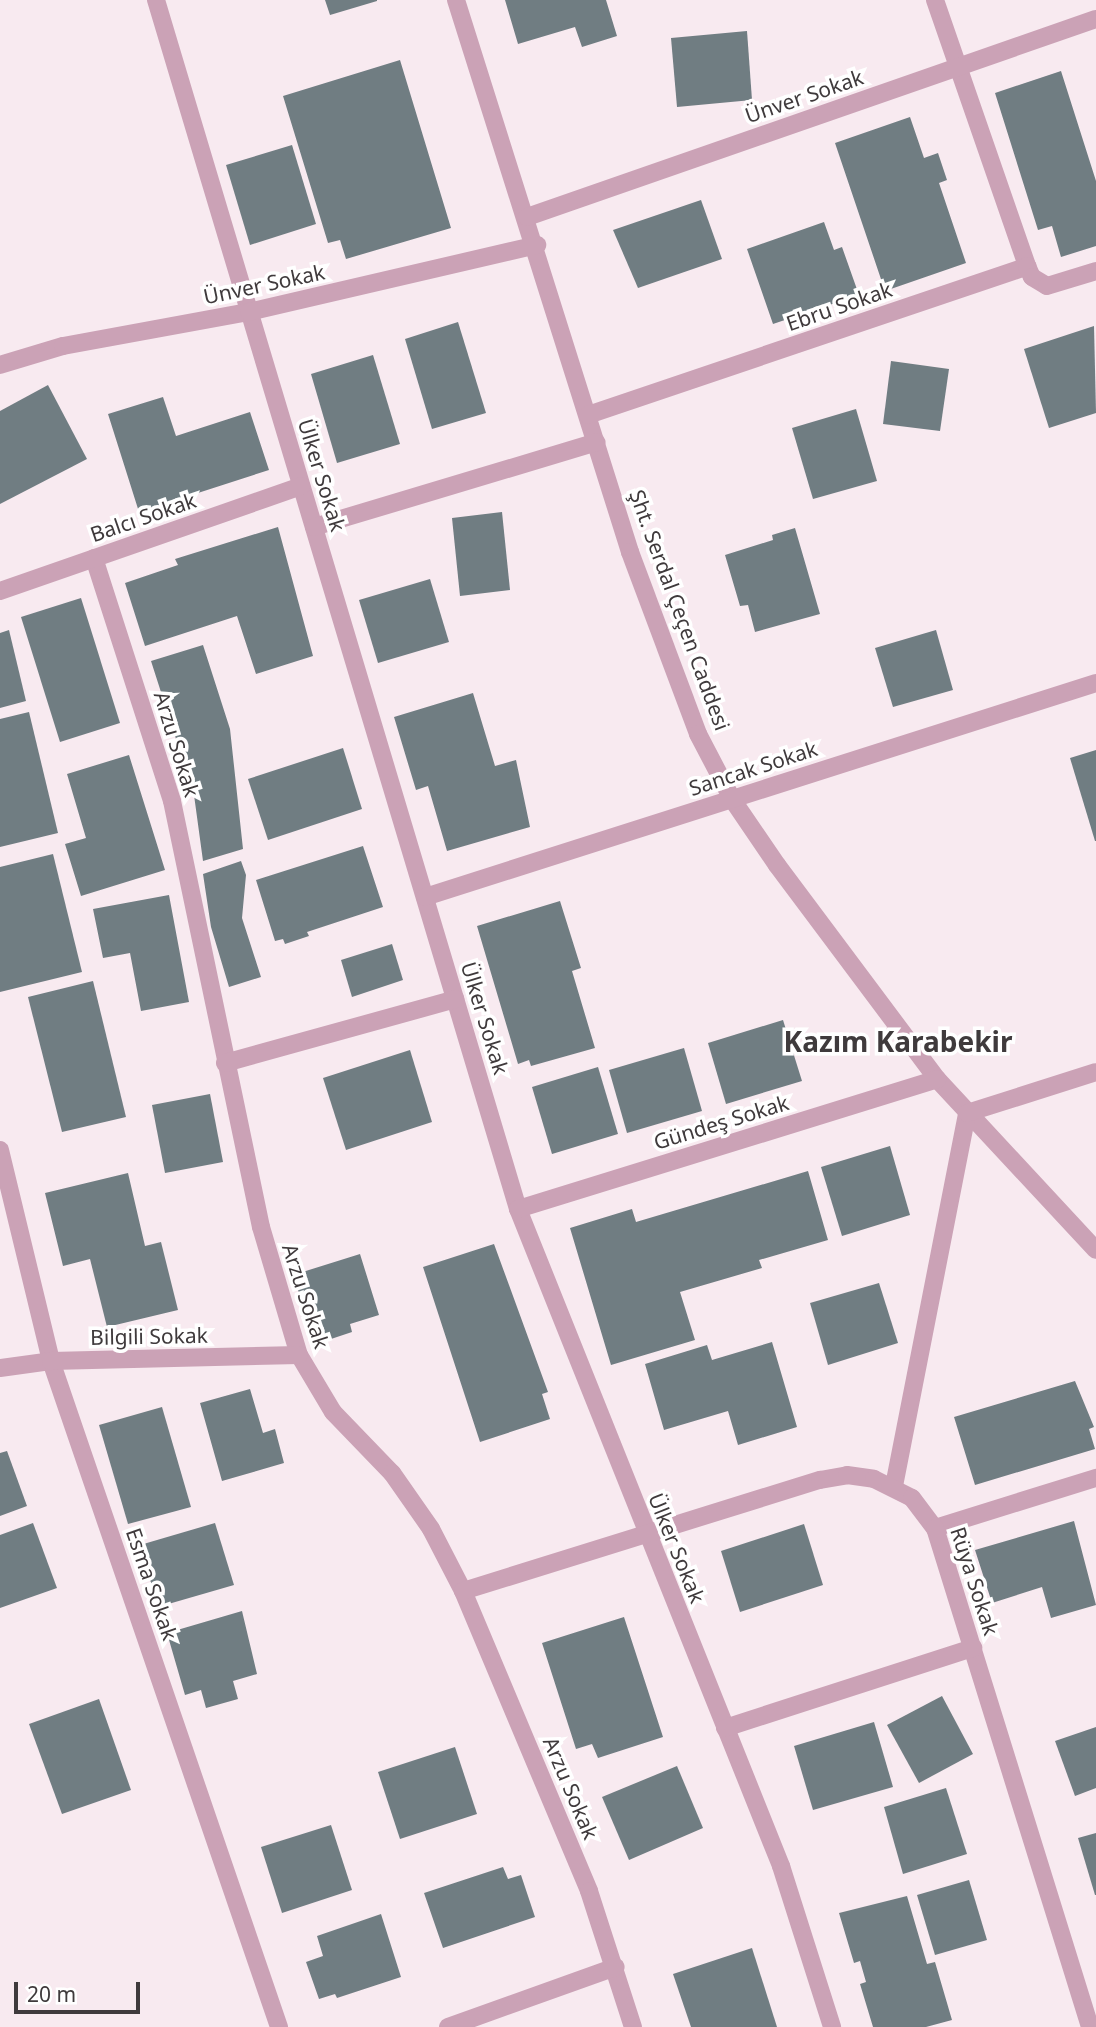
<!DOCTYPE html>
<meta charset="utf-8">
<style>
body{margin:0}
#map{position:relative;width:1096px;height:2027px;overflow:hidden;background:#f8eaf0;font-family:"Noto Sans",sans-serif}
div>[style]{position:absolute}
[style*='--x']{left:calc(var(--x)*1px);top:calc(var(--y)*1px);width:calc(var(--w)*1px);rotate:calc(var(--a)*1deg)}
.building>*{inset:0;background:#707d82}
.minor>*{height:18px;margin:-9px;padding:0 9px;transform-origin:9px;border-radius:9px;background:#cba2b6}
span{translate:-50% -50%;white-space:nowrap;text-align:center;line-height:1.15;-webkit-text-stroke:7px #fff;paint-order:stroke}
.street-label{font-size:21px;color:#3f3a3c}
.district-label{font-size:28px;color:#3f3a3c;font-weight:700}
.scale{position:absolute;left:14px;top:1982px;width:126px;height:32px;box-sizing:border-box;border:4px solid #3f3a3c;border-top:0;padding-left:9px;font-size:21px;line-height:24px;white-space:nowrap;color:#3f3a3c;-webkit-text-stroke:5px #fff;paint-order:stroke}
</style>
<div id="map">
<div class="building">
<i style="clip-path:polygon(325px 0,377px 0,377px 1px,330px 15px)"></i>
<i style="clip-path:polygon(505px 0,606px 0,617px 36px,582px 47px,575px 27px,518px 44px)"></i>
<i style="clip-path:polygon(747px 31px,752px 100px,677px 107px,671px 38px)"></i>
<i style="clip-path:polygon(400px 60px,451px 228px,346px 259px,340px 240px,328px 243px,283px 96px)"></i>
<i style="clip-path:polygon(1061px 71px,1096px 181px,1096px 246px,1061px 257px,1052px 226px,1038px 230px,995px 93px)"></i>
<i style="clip-path:polygon(910px 117px,924px 158px,938px 153px,947px 180px,939px 183px,966px 263px,885px 291px,835px 143px)"></i>
<i style="clip-path:polygon(292px 145px,316px 224px,250px 245px,226px 165px)"></i>
<i style="clip-path:polygon(701px 200px,722px 259px,638px 288px,613px 230px)"></i>
<i style="clip-path:polygon(824px 222px,834px 250px,842px 247px,859px 295px,773px 324px,747px 249px)"></i>
<i style="clip-path:polygon(458px 322px,486px 413px,432px 429px,405px 339px)"></i>
<i style="clip-path:polygon(1094px 326px,1096px 413px,1049px 428px,1024px 349px)"></i>
<i style="clip-path:polygon(373px 355px,400px 444px,337px 463px,311px 374px)"></i>
<i style="clip-path:polygon(891px 361px,949px 369px,940px 431px,883px 424px)"></i>
<i style="clip-path:polygon(48px 385px,87px 459px,0 504px,0 411px)"></i>
<i style="clip-path:polygon(163px 397px,176px 436px,250px 412px,269px 470px,139px 512px,108px 414px)"></i>
<i style="clip-path:polygon(856px 409px,877px 481px,813px 499px,792px 428px)"></i>
<i style="clip-path:polygon(502px 512px,510px 590px,460px 596px,452px 518px)"></i>
<i style="clip-path:polygon(278px 527px,313px 656px,256px 674px,237px 616px,145px 646px,125px 583px,178px 565px,175px 559px)"></i>
<i style="clip-path:polygon(795px 528px,820px 614px,755px 632px,748px 605px,740px 606px,725px 555px,773px 540px,772px 535px)"></i>
<i style="clip-path:polygon(430px 579px,449px 642px,378px 663px,359px 600px)"></i>
<i style="clip-path:polygon(81px 598px,120px 723px,60px 742px,21px 617px)"></i>
<i style="clip-path:polygon(9px 630px,26px 701px,0 708px,0 633px)"></i>
<i style="clip-path:polygon(936px 630px,953px 690px,893px 707px,875px 648px)"></i>
<i style="clip-path:polygon(203px 645px,230px 729px,243px 849px,203px 861px,194px 795px,151px 661px)"></i>
<i style="clip-path:polygon(473px 693px,495px 766px,516px 760px,530px 827px,447px 851px,428px 786px,416px 790px,394px 717px)"></i>
<i style="clip-path:polygon(29px 712px,58px 833px,0 847px,0 719px)"></i>
<i style="clip-path:polygon(343px 748px,362px 809px,268px 840px,248px 779px)"></i>
<i style="clip-path:polygon(1096px 750px,1096px 841px,1095px 841px,1070px 758px)"></i>
<i style="clip-path:polygon(129px 755px,165px 870px,81px 896px,65px 844px,86px 838px,67px 774px)"></i>
<i style="clip-path:polygon(363px 846px,383px 907px,307px 932px,309px 936px,285px 944px,283px 939px,275px 941px,256px 880px)"></i>
<i style="clip-path:polygon(53px 854px,82px 972px,0 992px,0 867px)"></i>
<i style="clip-path:polygon(241px 861px,246px 875px,242px 918px,261px 977px,229px 987px,211px 927px,203px 874px)"></i>
<i style="clip-path:polygon(169px 895px,189px 1002px,141px 1011px,130px 953px,103px 958px,93px 909px)"></i>
<i style="clip-path:polygon(560px 901px,581px 968px,572px 971px,595px 1048px,531px 1066px,529px 1060px,518px 1064px,477px 926px)"></i>
<i style="clip-path:polygon(392px 944px,403px 980px,352px 997px,341px 960px)"></i>
<i style="clip-path:polygon(93px 981px,126px 1117px,62px 1132px,28px 997px)"></i>
<i style="clip-path:polygon(783px 1020px,802px 1081px,726px 1104px,708px 1043px)"></i>
<i style="clip-path:polygon(684px 1048px,702px 1111px,627px 1133px,609px 1070px)"></i>
<i style="clip-path:polygon(410px 1050px,432px 1122px,346px 1150px,323px 1078px)"></i>
<i style="clip-path:polygon(598px 1067px,618px 1134px,552px 1154px,532px 1087px)"></i>
<i style="clip-path:polygon(210px 1094px,223px 1162px,165px 1173px,152px 1105px)"></i>
<i style="clip-path:polygon(890px 1146px,910px 1215px,842px 1236px,821px 1167px)"></i>
<i style="clip-path:polygon(808px 1171px,828px 1240px,759px 1260px,762px 1268px,680px 1292px,695px 1340px,611px 1365px,570px 1228px,632px 1209px,636px 1222px)"></i>
<i style="clip-path:polygon(128px 1173px,145px 1246px,161px 1242px,178px 1310px,107px 1327px,90px 1259px,63px 1266px,45px 1193px)"></i>
<i style="clip-path:polygon(494px 1244px,548px 1392px,542px 1394px,550px 1419px,480px 1442px,423px 1267px)"></i>
<i style="clip-path:polygon(360px 1254px,379px 1315px,350px 1324px,352px 1332px,316px 1344px,293px 1275px)"></i>
<i style="clip-path:polygon(879px 1283px,898px 1343px,828px 1365px,810px 1303px)"></i>
<i style="clip-path:polygon(772px 1342px,797px 1427px,738px 1445px,728px 1411px,664px 1430px,645px 1364px,707px 1345px,712px 1360px)"></i>
<i style="clip-path:polygon(1075px 1381px,1094px 1427px,1089px 1429px,1095px 1449px,975px 1485px,954px 1417px)"></i>
<i style="clip-path:polygon(250px 1389px,263px 1433px,275px 1429px,284px 1463px,222px 1481px,200px 1403px)"></i>
<i style="clip-path:polygon(162px 1407px,191px 1507px,128px 1524px,99px 1425px)"></i>
<i style="clip-path:polygon(7px 1451px,27px 1506px,0 1516px,0 1453px)"></i>
<i style="clip-path:polygon(1074px 1521px,1096px 1605px,1051px 1618px,1042px 1587px,992px 1603px,975px 1550px)"></i>
<i style="clip-path:polygon(33px 1523px,57px 1588px,0 1608px,0 1535px)"></i>
<i style="clip-path:polygon(215px 1523px,234px 1585px,158px 1607px,140px 1545px)"></i>
<i style="clip-path:polygon(804px 1524px,823px 1585px,740px 1612px,721px 1551px)"></i>
<i style="clip-path:polygon(242px 1611px,257px 1674px,233px 1681px,238px 1699px,206px 1708px,201px 1690px,185px 1695px,167px 1633px)"></i>
<i style="clip-path:polygon(624px 1617px,663px 1737px,598px 1758px,592px 1744px,576px 1749px,542px 1643px)"></i>
<i style="clip-path:polygon(942px 1696px,973px 1754px,919px 1783px,887px 1725px)"></i>
<i style="clip-path:polygon(99px 1699px,131px 1790px,62px 1814px,29px 1724px)"></i>
<i style="clip-path:polygon(874px 1722px,893px 1787px,813px 1810px,794px 1746px)"></i>
<i style="clip-path:polygon(1096px 1727px,1096px 1788px,1075px 1796px,1055px 1741px)"></i>
<i style="clip-path:polygon(455px 1747px,477px 1814px,400px 1839px,378px 1772px)"></i>
<i style="clip-path:polygon(677px 1766px,703px 1828px,629px 1860px,602px 1797px)"></i>
<i style="clip-path:polygon(946px 1788px,967px 1854px,903px 1874px,884px 1807px)"></i>
<i style="clip-path:polygon(331px 1825px,352px 1890px,282px 1913px,261px 1847px)"></i>
<i style="clip-path:polygon(1096px 1833px,1096px 1895px,1095px 1895px,1078px 1838px)"></i>
<i style="clip-path:polygon(503px 1867px,508px 1879px,521px 1875px,535px 1917px,443px 1948px,424px 1893px)"></i>
<i style="clip-path:polygon(969px 1880px,987px 1940px,935px 1955px,917px 1895px)"></i>
<i style="clip-path:polygon(907px 1896px,927px 1964px,935px 1962px,952px 2020px,926px 2027px,873px 2027px,860px 1984px,866px 1982px,860px 1961px,854px 1963px,839px 1913px)"></i>
<i style="clip-path:polygon(381px 1914px,401px 1977px,337px 1998px,335px 1994px,319px 1999px,306px 1962px,323px 1956px,317px 1936px)"></i>
<i style="clip-path:polygon(752px 1948px,777px 2027px,691px 2027px,673px 1974px)"></i>
</div>
<div class="minor">
<i style="--x:156;--y:0;--w:1262;--a:73.33"></i>
<i style="--x:518;--y:1209;--w:708;--a:68.18"></i>
<i style="--x:781;--y:1866;--w:169;--a:72.4"></i>
<i style="--x:456;--y:0;--w:579;--a:72.5"></i>
<i style="--x:630;--y:552;--w:194;--a:69.5"></i>
<i style="--x:698;--y:734;--w:73;--a:62.4"></i>
<i style="--x:732;--y:799;--w:80;--a:55.7"></i>
<i style="--x:777;--y:865;--w:267;--a:53.2"></i>
<i style="--x:937;--y:1079;--w:233;--a:47.1"></i>
<i style="--x:935;--y:0;--w:281;--a:70.9"></i>
<i style="--x:527;--y:217;--w:602;--a:-19.19"></i>
<i style="--x:0;--y:365;--w:66;--a:-16.8"></i>
<i style="--x:63;--y:346;--w:189;--a:-10.4"></i>
<i style="--x:249;--y:312;--w:296;--a:-13.1"></i>
<i style="--x:588;--y:415;--w:464;--a:-18.7"></i>
<i style="--x:1027;--y:266;--w:12;--a:66"></i>
<i style="--x:1032;--y:277;--w:17;--a:31"></i>
<i style="--x:1047;--y:286;--w:51;--a:-17"></i>
<i style="--x:314;--y:527;--w:295;--a:-16.7"></i>
<i style="--x:94;--y:558;--w:255;--a:72.2"></i>
<i style="--x:172;--y:801;--w:435;--a:78.2"></i>
<i style="--x:261;--y:1227;--w:134;--a:73.5"></i>
<i style="--x:299;--y:1355;--w:66;--a:59.2"></i>
<i style="--x:333;--y:1412;--w:85;--a:46"></i>
<i style="--x:392;--y:1473;--w:68;--a:55.1"></i>
<i style="--x:431;--y:1529;--w:70;--a:62.7"></i>
<i style="--x:463;--y:1591;--w:325;--a:67.2"></i>
<i style="--x:589;--y:1891;--w:143;--a:72.1"></i>
<i style="--x:0;--y:591;--w:319;--a:-19.2"></i>
<i style="--x:425;--y:897;--w:704;--a:-17.69"></i>
<i style="--x:225;--y:1063;--w:239;--a:-15.5"></i>
<i style="--x:0;--y:1150;--w:217;--a:76.4"></i>
<i style="--x:51;--y:1361;--w:704;--a:71.1"></i>
<i style="--x:518;--y:1209;--w:439;--a:-17.2"></i>
<i style="--x:0;--y:1368;--w:51;--a:-7.8"></i>
<i style="--x:51;--y:1361;--w:248;--a:-1.4"></i>
<i style="--x:894;--y:1486;--w:380;--a:-78.9"></i>
<i style="--x:967;--y:1113;--w:135;--a:-17.6"></i>
<i style="--x:935;--y:1528;--w:169;--a:-17.3"></i>
<i style="--x:463;--y:1591;--w:374;--a:-17.3"></i>
<i style="--x:820;--y:1480;--w:27;--a:-10"></i>
<i style="--x:847;--y:1475;--w:27;--a:8"></i>
<i style="--x:874;--y:1479;--w:42;--a:26.6"></i>
<i style="--x:912;--y:1498;--w:38;--a:53"></i>
<i style="--x:935;--y:1528;--w:523;--a:72.74"></i>
<i style="--x:725;--y:1728;--w:261;--a:-17.9"></i>
<i style="--x:448;--y:2027;--w:178;--a:-19.7"></i>
</div>
<div class="street-label">
<span style="left:804px;top:96px;rotate:-19deg">Ünver Sokak</span>
<span style="left:264px;top:284px;rotate:-12deg">Ünver Sokak</span>
<span style="left:839px;top:306px;rotate:-19deg">Ebru Sokak</span>
<span style="left:322px;top:475px;rotate:73deg">Ülker Sokak</span>
<span style="left:143px;top:517px;rotate:-19deg">Balcı Sokak</span>
<span style="left:680px;top:610px;rotate:70deg">Şht. Serdal Çeçen Caddesi</span>
<span style="left:177px;top:744px;rotate:73deg">Arzu Sokak</span>
<span style="left:753px;top:768px;rotate:-18deg">Sancak Sokak</span>
<span style="left:485px;top:1018px;rotate:73deg">Ülker Sokak</span>
<span style="left:721px;top:1122px;rotate:-17deg">Gündeş Sokak</span>
<span style="left:306px;top:1296px;rotate:72deg">Arzu Sokak</span>
<span style="left:149px;top:1336px;rotate:-1deg">Bilgili Sokak</span>
<span style="left:677px;top:1548px;rotate:68deg">Ülker Sokak</span>
<span style="left:975px;top:1581px;rotate:72deg">Rüya Sokak</span>
<span style="left:152px;top:1584px;rotate:71deg">Esma Sokak</span>
<span style="left:571px;top:1788px;rotate:67deg">Arzu Sokak</span>
</div>
<div class="district-label">
<span style="left:898px;top:1041px">Kazım Karabekir</span>
</div>
<div class="scale">20 m</div>
</div>
